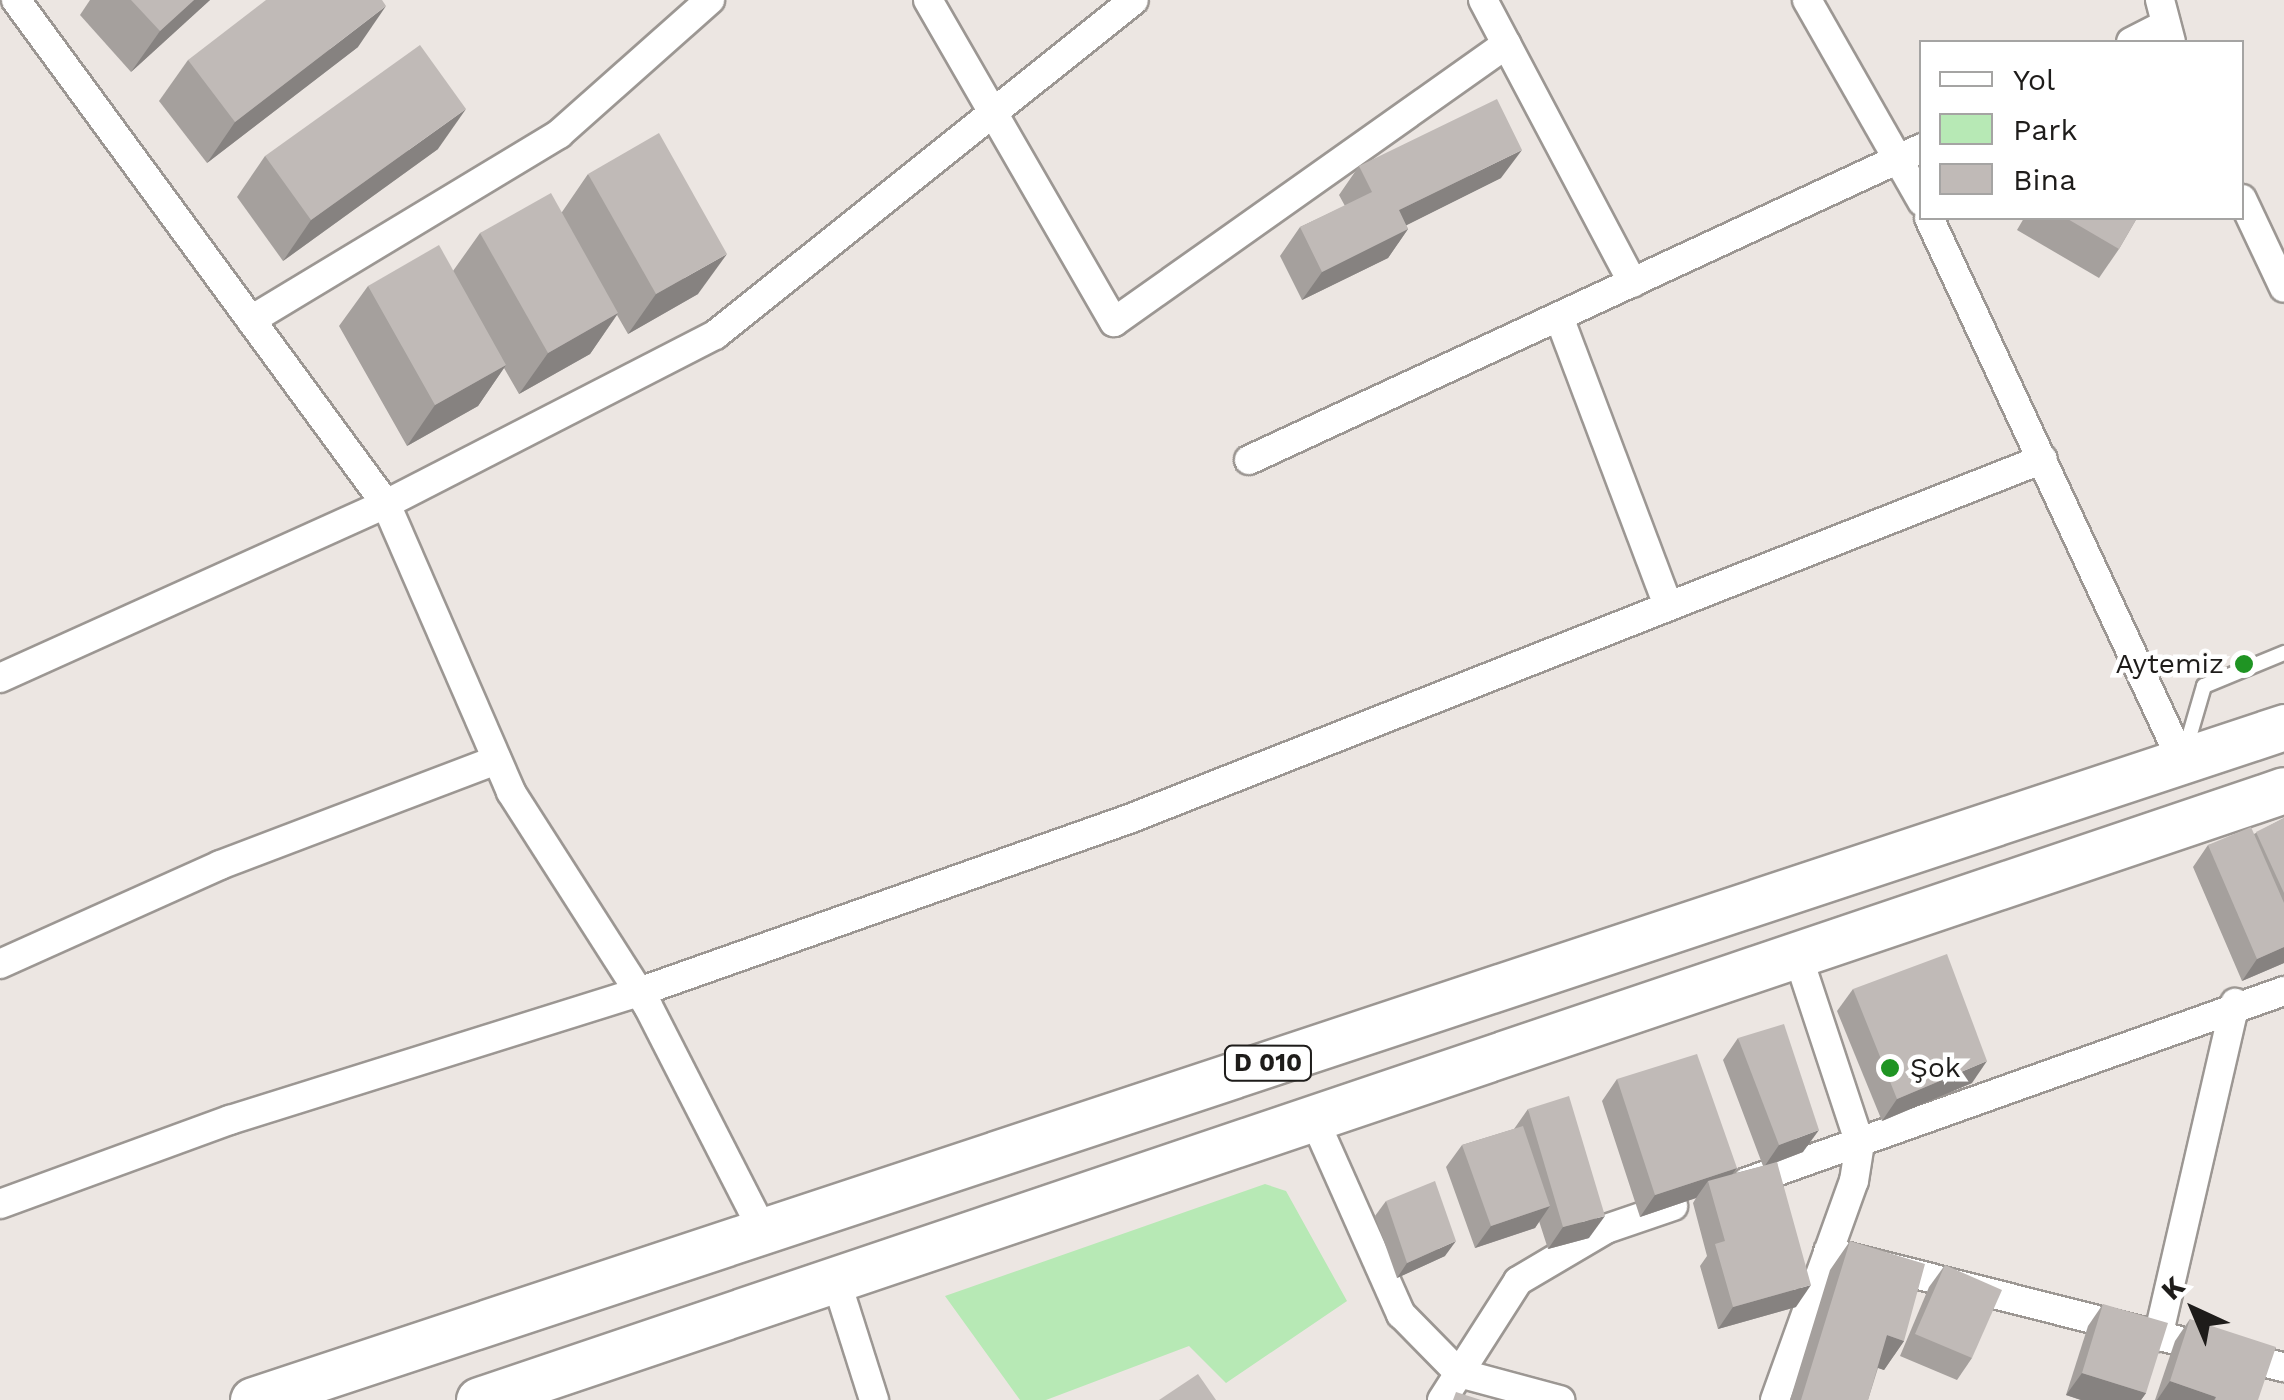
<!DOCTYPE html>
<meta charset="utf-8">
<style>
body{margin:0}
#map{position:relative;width:2284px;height:1400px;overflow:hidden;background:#ece6e2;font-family:"Work Sans",sans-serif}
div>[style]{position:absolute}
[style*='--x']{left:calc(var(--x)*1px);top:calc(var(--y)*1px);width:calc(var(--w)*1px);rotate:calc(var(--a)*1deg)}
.green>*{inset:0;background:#b7e9b5}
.roads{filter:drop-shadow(2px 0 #9c9793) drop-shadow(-2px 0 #9c9793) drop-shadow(0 2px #9c9793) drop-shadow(0 -2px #9c9793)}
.service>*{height:14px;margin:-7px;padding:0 7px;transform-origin:7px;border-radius:7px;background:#fff}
.minor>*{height:28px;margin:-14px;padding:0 14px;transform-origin:14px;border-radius:14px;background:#fff}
.trunk>*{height:45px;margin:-22.5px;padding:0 22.5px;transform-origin:22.5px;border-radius:22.5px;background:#fff}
.wall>*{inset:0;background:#a5a09d}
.shaded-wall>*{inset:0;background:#868280}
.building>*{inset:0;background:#c0bab7}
.dots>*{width:28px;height:28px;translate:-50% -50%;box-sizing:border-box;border:5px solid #fff;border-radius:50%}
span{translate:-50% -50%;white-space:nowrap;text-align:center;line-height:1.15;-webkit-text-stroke:9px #fff;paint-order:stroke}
.shield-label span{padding:2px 8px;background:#fff;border:2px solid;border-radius:8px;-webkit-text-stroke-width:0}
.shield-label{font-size:25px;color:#1e1c1a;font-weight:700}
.poi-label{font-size:28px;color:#1e1c1a}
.right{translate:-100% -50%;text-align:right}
.left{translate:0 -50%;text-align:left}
.legend{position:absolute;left:1919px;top:40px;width:325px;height:180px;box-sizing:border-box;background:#fff;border:2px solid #a5a4a3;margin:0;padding:12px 18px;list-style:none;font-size:30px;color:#1e1c1a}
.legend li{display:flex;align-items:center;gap:20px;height:50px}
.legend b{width:50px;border:2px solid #a5a4a3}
.north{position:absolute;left:2144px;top:1260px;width:100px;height:100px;-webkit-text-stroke:8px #fff;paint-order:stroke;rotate:316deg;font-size:28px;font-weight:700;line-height:40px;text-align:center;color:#1e1c1a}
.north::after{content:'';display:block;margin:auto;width:35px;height:45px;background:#1e1c1a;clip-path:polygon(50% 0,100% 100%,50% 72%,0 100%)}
</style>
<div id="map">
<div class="green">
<i style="clip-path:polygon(1265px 1184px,1286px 1191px,1347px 1301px,1226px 1383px,1189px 1346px,1046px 1400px,1020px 1400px,945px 1296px)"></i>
</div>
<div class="roads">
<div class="service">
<i style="--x:2185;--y:751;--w:68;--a:-73.7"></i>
<i style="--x:2204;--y:686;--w:87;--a:-22.4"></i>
</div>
<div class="minor">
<i style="--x:16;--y:0;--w:625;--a:53.72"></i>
<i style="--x:386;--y:504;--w:314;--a:66.5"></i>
<i style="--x:511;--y:792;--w:254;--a:57.4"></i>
<i style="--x:648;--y:1006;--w:250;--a:62.9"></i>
<i style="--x:928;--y:0;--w:372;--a:60"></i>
<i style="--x:1114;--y:322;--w:481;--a:-35.3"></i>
<i style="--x:1483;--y:0;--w:320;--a:62.1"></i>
<i style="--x:1807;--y:0;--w:232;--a:60.3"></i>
<i style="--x:2160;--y:0;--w:43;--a:75.3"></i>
<i style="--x:2131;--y:42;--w:39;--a:-27"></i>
<i style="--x:2242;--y:199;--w:98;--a:64.7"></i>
<i style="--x:1929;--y:218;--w:599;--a:65.02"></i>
<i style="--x:1559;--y:317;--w:308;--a:69.3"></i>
<i style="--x:251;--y:320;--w:360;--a:-31.1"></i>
<i style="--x:559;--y:134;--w:202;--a:-41.6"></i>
<i style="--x:1249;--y:460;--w:742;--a:-24.87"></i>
<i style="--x:0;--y:678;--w:423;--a:-24.3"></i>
<i style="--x:386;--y:504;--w:370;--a:-27.2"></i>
<i style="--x:715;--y:335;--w:536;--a:-38.64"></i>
<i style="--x:0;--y:964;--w:241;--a:-24.2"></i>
<i style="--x:220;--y:865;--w:296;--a:-20.8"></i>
<i style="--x:1314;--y:1119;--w:214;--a:66"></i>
<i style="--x:1401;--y:1314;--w:83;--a:45.5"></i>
<i style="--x:1459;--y:1373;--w:105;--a:15"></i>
<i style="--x:1747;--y:1182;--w:570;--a:-19.58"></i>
<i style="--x:0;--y:1204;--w:245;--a:-20.1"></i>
<i style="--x:230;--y:1120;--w:429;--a:-17.4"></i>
<i style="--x:639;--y:992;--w:520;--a:-19.45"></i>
<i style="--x:1129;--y:819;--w:982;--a:-21.5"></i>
<i style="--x:1828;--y:1252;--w:470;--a:14.2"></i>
<i style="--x:836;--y:1280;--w:126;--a:72.4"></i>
<i style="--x:2158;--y:1337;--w:343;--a:-77"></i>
<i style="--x:1442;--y:1400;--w:141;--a:-57.4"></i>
<i style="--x:1518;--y:1281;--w:102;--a:-30.6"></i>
<i style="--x:1606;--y:1229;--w:71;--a:-18.9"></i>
<i style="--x:1775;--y:1400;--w:233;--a:-70.2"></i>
<i style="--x:1854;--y:1181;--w:37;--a:-81"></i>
<i style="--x:1860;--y:1144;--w:200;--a:-108.3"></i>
</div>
<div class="trunk">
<i style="--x:253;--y:1400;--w:2140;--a:-18.33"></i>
<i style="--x:479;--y:1400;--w:1905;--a:-18.67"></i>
</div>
</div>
<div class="wall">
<i style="clip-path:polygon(90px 0,210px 0,131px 72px,80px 15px)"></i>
<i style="clip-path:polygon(358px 47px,207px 163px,159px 101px,188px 60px)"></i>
<i style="clip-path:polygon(438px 149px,283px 261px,237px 197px,265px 156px)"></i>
<i style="clip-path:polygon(1359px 166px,1501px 178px,1406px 225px,1408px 229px,1388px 258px,1302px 300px,1280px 256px,1300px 227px,1345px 206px,1339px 195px)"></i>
<i style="clip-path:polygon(588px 174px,698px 294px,628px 334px,617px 315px,590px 354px,519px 394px,504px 368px,478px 406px,407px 446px,339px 326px,368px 286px,453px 271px,480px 233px,562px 212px)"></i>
<i style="clip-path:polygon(2024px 218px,2137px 218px,2119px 249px,2099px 278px,2017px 230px)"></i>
<i style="clip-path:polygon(2284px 818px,2284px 963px,2242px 981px,2193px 867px,2208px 845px,2254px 834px)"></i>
<i style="clip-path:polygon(1853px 989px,1972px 1083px,1882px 1121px,1837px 1011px)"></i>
<i style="clip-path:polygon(1738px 1038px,1803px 1152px,1777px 1162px,1796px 1307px,1718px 1329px,1700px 1266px,1707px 1256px,1693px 1203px,1696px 1198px,1640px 1217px,1602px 1101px,1617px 1079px,1737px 1168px,1732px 1174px,1763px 1166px,1723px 1060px)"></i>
<i style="clip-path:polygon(1528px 1109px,1589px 1238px,1548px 1249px,1539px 1221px,1535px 1228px,1475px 1248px,1446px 1167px,1462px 1145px,1514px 1129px)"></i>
<i style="clip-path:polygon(1386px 1201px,1445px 1256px,1397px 1278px,1375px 1216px)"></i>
<i style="clip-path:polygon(1850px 1241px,1904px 1341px,1884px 1370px,1878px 1368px,1868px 1400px,1790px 1400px,1830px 1270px)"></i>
<i style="clip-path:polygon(1945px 1265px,1972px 1358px,1957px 1380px,1900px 1356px,1929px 1287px)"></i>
<i style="clip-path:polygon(2103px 1304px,2146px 1393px,2141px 1400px,2081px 1400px,2066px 1395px,2088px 1326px)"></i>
<i style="clip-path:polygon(2190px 1319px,2258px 1400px,2155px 1400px,2175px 1341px)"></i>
</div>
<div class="shaded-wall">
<i style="clip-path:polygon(194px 0,210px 0,131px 72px,160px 31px)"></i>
<i style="clip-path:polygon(386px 6px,358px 47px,207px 163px,235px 122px)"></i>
<i style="clip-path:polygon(466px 109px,438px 149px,283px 261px,311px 220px)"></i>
<i style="clip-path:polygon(1522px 150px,1501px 178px,1379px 239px,1399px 210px)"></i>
<i style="clip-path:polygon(1408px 229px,1388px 258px,1302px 300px,1322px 272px)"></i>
<i style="clip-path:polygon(727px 254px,698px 294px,628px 334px,656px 294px)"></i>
<i style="clip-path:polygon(618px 313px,590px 354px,519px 394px,548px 353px)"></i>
<i style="clip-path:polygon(506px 365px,478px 406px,407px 446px,435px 405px)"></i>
<i style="clip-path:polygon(2284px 947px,2284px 963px,2242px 981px,2257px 959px)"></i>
<i style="clip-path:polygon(1987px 1061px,1972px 1083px,1882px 1121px,1897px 1099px)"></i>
<i style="clip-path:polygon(1819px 1130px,1803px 1152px,1764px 1167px,1779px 1145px)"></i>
<i style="clip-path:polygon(1737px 1168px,1721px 1190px,1708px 1181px,1696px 1198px,1640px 1217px,1655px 1195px)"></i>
<i style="clip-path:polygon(1550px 1206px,1535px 1228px,1475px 1248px,1491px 1226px)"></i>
<i style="clip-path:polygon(1605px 1216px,1589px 1238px,1548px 1249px,1563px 1227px)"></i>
<i style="clip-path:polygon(1456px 1241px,1445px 1256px,1397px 1278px,1407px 1263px)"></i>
<i style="clip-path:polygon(1811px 1285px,1796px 1307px,1718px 1329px,1733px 1307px)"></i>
<i style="clip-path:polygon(1887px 1335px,1904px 1341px,1884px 1370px,1867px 1364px)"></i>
<i style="clip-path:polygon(2082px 1373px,2146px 1393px,2141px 1400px,2081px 1400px,2066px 1395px)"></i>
<i style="clip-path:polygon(2170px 1381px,2216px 1397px,2214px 1400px,2157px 1400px)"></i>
</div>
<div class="building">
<i style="clip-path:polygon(131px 0,194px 0,160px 31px)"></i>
<i style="clip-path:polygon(266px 0,382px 0,386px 6px,235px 122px,188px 60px)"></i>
<i style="clip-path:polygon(420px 45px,466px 109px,311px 220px,265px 156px)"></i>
<i style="clip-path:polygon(1497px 99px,1522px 150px,1399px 210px,1408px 229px,1322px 272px,1300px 227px,1372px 192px,1359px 166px)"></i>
<i style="clip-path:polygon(659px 133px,727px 254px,656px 294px,588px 174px)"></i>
<i style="clip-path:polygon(551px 193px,618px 313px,548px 353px,480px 233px)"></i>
<i style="clip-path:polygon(2066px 218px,2137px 218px,2119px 249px)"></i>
<i style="clip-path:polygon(439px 245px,506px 365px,435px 405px,368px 286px)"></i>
<i style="clip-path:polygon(2284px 818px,2284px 893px,2256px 832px)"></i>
<i style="clip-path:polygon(2251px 827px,2284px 903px,2284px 947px,2257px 959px,2208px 845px)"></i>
<i style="clip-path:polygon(1947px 954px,1987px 1061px,1897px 1099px,1853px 989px)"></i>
<i style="clip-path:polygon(1784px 1024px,1819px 1130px,1779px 1145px,1738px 1038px)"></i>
<i style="clip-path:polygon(1697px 1054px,1737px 1168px,1655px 1195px,1617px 1079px)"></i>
<i style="clip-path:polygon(1569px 1096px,1605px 1216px,1563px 1227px,1528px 1109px)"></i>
<i style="clip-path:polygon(1523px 1126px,1550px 1206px,1491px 1226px,1462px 1145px)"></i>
<i style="clip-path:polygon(1777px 1162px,1811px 1285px,1733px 1307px,1715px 1244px,1725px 1241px,1708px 1181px)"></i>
<i style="clip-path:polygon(1435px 1181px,1456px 1241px,1407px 1263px,1386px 1201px)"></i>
<i style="clip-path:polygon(1850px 1241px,1925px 1264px,1904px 1341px,1887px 1335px,1868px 1400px,1801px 1400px)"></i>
<i style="clip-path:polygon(1945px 1265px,2002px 1290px,1972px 1358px,1915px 1334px)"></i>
<i style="clip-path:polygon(2103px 1304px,2168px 1323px,2146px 1393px,2082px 1373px)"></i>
<i style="clip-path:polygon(2190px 1319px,2276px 1347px,2258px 1400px,2215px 1400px,2216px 1397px,2170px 1381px)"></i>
<i style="clip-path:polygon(1198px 1374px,1216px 1400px,1159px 1400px)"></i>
<i style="clip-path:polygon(1456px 1392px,1481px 1400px,1453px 1400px)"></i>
</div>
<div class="dots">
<i style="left:2244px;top:664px;background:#1f9423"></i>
<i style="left:1890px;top:1068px;background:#1f9423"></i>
</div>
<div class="shield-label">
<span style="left:1268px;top:1063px">D 010</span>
</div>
<div class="poi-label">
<span class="right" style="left:2224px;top:664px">Aytemiz</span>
<span class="left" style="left:1910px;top:1068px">Şok</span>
</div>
<ul class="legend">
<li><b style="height:12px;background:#fff"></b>Yol</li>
<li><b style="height:28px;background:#b7e9b5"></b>Park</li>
<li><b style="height:28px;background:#c0bab7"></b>Bina</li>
</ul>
<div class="north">K</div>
</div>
